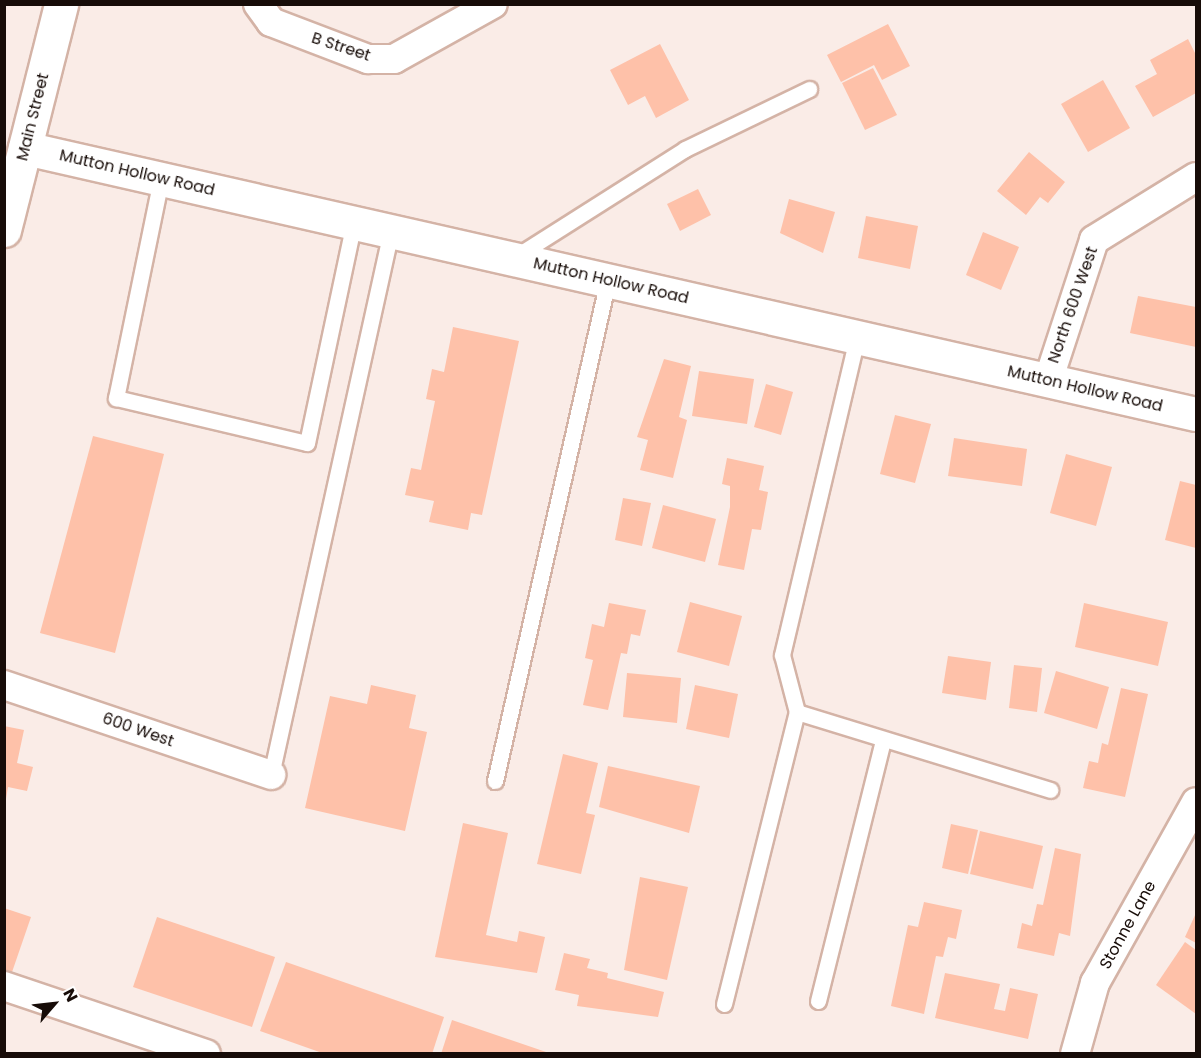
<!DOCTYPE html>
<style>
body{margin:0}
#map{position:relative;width:1201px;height:1058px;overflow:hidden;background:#faece7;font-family:Poppins,sans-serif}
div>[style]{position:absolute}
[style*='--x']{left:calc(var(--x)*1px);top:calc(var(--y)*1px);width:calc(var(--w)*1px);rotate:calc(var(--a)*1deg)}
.building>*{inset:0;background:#fec1a9}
.roads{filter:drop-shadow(2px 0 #d4b3a6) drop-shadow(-2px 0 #d4b3a6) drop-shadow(0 2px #d4b3a6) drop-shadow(0 -2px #d4b3a6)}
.service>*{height:15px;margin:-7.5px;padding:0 7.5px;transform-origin:7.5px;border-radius:7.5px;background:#fff}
.minor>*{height:28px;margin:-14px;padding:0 14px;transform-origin:14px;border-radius:14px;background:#fff}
.tertiary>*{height:33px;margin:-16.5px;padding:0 16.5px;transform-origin:16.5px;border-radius:16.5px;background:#fff}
.secondary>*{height:33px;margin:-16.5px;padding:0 16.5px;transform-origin:16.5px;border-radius:16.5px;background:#fff}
span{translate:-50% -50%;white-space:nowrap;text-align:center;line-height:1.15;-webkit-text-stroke:5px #fff;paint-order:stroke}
.street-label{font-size:16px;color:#170c08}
.frame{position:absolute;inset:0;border:6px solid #170c08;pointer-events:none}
.north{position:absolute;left:24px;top:974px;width:60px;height:60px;-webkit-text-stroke:4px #fff;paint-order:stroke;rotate:62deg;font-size:16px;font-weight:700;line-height:24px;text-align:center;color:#170c08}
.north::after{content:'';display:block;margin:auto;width:21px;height:27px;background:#170c08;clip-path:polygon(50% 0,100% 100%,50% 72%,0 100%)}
</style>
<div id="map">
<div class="building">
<i style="clip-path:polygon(888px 24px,910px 66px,882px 80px,874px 65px,841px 82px,827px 55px)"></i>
<i style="clip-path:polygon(1188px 39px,1196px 55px,1196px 93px,1153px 117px,1135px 86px,1157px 74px,1150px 60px)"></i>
<i style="clip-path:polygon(660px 44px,689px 100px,656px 118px,645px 96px,628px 105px,610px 70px)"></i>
<i style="clip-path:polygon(873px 68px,897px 115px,865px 130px,842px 83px)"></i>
<i style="clip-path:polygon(1103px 80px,1130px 128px,1088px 152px,1061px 104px)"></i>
<i style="clip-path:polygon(1029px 152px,1065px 182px,1048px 203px,1040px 197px,1026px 215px,997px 191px)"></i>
<i style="clip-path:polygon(698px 189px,711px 215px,680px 231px,667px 204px)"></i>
<i style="clip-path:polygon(789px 199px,835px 212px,823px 253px,780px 233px)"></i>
<i style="clip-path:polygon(866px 216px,918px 226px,910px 269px,858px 258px)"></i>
<i style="clip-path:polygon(983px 232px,1019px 247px,1001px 290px,966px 275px)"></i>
<i style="clip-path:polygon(1138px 296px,1196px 307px,1196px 347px,1130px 333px)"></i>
<i style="clip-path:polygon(453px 327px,519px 341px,482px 515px,471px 513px,468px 530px,429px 522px,434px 501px,405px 495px,411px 468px,421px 470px,435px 401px,426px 399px,432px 369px,444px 372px)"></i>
<i style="clip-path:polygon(664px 359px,691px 366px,679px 417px,687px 420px,673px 478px,640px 470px,648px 440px,637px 437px)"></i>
<i style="clip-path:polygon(699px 371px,754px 379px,747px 424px,692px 416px)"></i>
<i style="clip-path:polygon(766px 384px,793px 392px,781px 435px,754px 427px)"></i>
<i style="clip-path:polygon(895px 415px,931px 424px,915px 483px,880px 474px)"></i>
<i style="clip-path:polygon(93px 436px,164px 454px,115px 653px,40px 633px)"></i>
<i style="clip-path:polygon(954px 438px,1027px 449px,1022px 486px,948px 476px)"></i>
<i style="clip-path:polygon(1066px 454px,1112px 467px,1096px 526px,1050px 513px)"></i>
<i style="clip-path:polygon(727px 458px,764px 466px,759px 490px,768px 492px,761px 530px,752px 529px,744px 570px,718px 565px,730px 507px,730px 486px,722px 484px)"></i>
<i style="clip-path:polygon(1180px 481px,1196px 485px,1196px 548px,1165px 540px)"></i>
<i style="clip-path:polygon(623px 498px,651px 503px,642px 546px,615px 540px)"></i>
<i style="clip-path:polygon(663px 505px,716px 519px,705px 562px,652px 548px)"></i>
<i style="clip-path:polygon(690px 602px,742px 616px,729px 666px,677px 652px)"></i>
<i style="clip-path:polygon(609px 603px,646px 610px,640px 636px,631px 634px,627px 654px,621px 653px,608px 710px,583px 705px,593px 660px,585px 658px,592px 624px,604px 627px)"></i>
<i style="clip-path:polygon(1084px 603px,1168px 622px,1158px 666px,1075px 647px)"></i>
<i style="clip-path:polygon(948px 656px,991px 662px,986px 700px,942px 693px)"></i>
<i style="clip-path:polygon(1014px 665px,1042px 668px,1037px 712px,1009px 708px)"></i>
<i style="clip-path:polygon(1056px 671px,1109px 687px,1097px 729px,1044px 713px)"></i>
<i style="clip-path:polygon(627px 673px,681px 678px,677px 723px,623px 717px)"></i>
<i style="clip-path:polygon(371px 685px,416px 695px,409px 728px,427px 732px,405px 831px,305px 808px,330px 696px,367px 704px)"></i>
<i style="clip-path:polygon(695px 685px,738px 694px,729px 738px,686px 729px)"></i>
<i style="clip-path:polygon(1121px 688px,1148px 694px,1125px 797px,1083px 788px,1089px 761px,1098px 763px,1102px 743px,1108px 745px)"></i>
<i style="clip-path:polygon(4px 726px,24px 730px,17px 763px,33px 767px,27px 791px,8px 787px,6px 799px)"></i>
<i style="clip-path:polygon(563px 754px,598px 763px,586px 813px,595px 815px,581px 874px,537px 864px)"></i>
<i style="clip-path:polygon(608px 766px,700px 786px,689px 833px,599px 807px)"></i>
<i style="clip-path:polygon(463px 823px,508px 833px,486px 935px,517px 942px,519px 931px,545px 937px,537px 973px,435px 957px)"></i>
<i style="clip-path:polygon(951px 824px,978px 830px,968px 874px,942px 868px)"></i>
<i style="clip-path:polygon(980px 831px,1043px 846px,1033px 889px,970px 874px)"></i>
<i style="clip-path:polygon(1055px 848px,1081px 854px,1070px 936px,1059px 933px,1054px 956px,1017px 948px,1022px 923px,1032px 926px,1037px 904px,1043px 905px)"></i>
<i style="clip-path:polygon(640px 877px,688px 887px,667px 980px,624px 970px)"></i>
<i style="clip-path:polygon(924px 902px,962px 910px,956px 939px,948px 937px,943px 957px,936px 956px,924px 1014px,891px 1006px,908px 925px,918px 927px)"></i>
<i style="clip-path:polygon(4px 908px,31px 917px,11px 975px,4px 973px)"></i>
<i style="clip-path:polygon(1196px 913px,1196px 943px,1185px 937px)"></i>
<i style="clip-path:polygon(157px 917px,275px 957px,252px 1027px,133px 987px)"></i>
<i style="clip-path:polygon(1185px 942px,1196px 950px,1196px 1014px,1156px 985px)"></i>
<i style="clip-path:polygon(564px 953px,590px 959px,587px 968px,608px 973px,607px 978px,664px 992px,658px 1017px,577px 1006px,579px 995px,555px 990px)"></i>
<i style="clip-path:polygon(286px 962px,444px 1017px,432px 1054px,325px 1054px,260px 1031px)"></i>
<i style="clip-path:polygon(945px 973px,1000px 984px,994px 1009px,1005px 1011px,1010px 988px,1038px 994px,1028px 1039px,935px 1018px)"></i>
<i style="clip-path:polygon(452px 1020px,549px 1053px,549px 1054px,441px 1054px)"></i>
</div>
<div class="roads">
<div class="service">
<i style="--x:161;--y:179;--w:224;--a:101.6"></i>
<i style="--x:116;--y:398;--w:196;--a:13.3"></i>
<i style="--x:307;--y:443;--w:226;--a:-78"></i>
<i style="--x:515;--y:257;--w:201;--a:-32.4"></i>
<i style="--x:685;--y:149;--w:138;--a:-25.8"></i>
<i style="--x:797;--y:712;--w:265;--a:17.1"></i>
<i style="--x:271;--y:775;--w:557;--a:-77.56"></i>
<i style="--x:495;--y:781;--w:514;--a:-77.29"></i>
<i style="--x:818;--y:1001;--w:268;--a:-76"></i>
<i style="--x:724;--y:1004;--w:301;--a:-76"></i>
<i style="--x:797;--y:712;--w:59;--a:-104.7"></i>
<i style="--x:782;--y:655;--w:327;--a:-76.7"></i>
</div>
<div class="minor">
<i style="--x:258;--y:4;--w:22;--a:54"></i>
<i style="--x:271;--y:22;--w:104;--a:20.9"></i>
<i style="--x:368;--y:59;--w:26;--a:0"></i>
<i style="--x:394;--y:59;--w:113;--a:-29.1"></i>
<i style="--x:1048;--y:381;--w:148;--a:-71.9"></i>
<i style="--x:1094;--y:240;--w:120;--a:-31.7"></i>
<i style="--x:4;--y:685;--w:282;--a:18.6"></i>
<i style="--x:4;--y:986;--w:213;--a:18.6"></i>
<i style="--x:1075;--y:1054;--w:74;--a:-74.3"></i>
<i style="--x:1095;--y:983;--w:207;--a:-60.8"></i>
</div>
<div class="tertiary">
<i style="--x:25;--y:148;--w:1201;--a:12.8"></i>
</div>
<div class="secondary">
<i style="--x:4;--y:230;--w:233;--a:-75.8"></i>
</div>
</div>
<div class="street-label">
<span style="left:341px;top:47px;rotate:18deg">B Street</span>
<span style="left:33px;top:117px;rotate:-76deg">Main Street</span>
<span style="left:137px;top:173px;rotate:13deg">Mutton Hollow Road</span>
<span style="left:611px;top:281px;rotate:13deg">Mutton Hollow Road</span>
<span style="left:1073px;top:305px;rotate:-71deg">North 600 West</span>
<span style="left:1085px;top:389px;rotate:13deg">Mutton Hollow Road</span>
<span style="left:138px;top:730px;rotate:19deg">600 West</span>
<span style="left:1128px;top:925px;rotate:-61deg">Stonne Lane</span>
</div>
<div class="frame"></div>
<div class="north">N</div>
</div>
